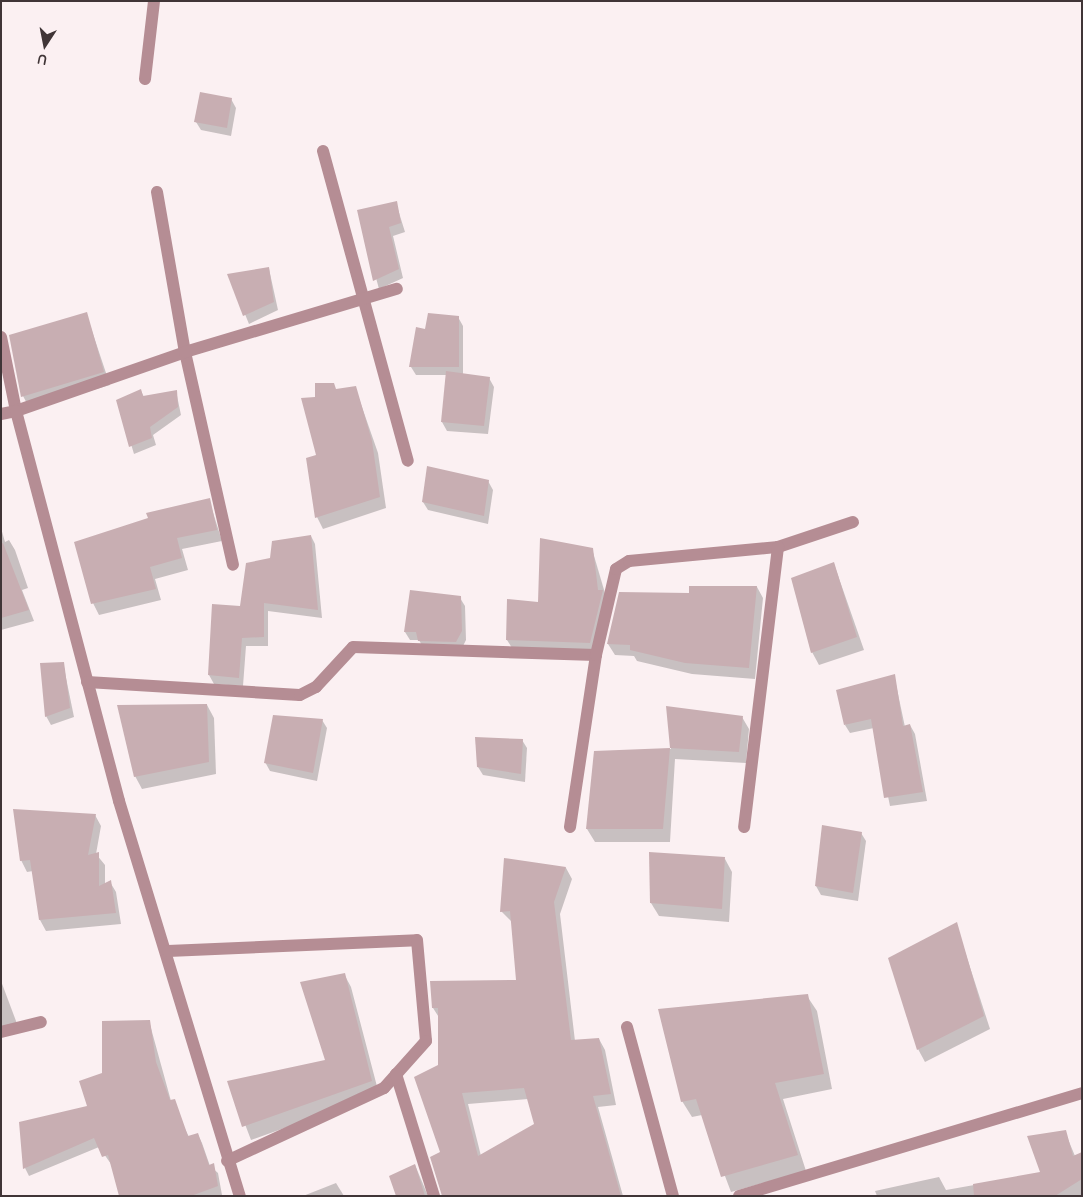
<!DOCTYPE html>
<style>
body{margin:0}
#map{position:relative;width:1083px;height:1197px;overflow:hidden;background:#fbf0f2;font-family:Quicksand,sans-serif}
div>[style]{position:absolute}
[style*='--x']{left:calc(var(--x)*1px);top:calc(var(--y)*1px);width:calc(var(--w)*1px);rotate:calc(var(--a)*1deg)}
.shadow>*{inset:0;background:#0003}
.building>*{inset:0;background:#c8aeb2}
.minor>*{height:12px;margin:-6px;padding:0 6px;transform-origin:6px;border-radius:6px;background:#b58d94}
span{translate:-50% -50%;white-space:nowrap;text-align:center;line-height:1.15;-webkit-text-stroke:5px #fbf0f2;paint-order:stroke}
.frame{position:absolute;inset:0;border:2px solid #403537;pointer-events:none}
.north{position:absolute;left:20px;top:20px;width:50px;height:50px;-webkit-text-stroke:4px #fbf0f2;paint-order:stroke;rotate:191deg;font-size:14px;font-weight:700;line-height:20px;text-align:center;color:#403537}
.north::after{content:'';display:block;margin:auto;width:18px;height:22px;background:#403537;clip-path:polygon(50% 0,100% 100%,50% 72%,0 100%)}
</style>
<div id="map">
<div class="shadow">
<i style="clip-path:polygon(231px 99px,236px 108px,231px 136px,201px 130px,196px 122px)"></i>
<i style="clip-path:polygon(396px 203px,405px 232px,393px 236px,403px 278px,379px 289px,358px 211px)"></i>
<i style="clip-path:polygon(269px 269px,278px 310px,249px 324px,229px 275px)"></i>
<i style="clip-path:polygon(86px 313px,110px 385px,30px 409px,23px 396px)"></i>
<i style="clip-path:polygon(458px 317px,463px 326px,463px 375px,489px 378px,494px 387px,488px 434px,447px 431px,442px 422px,447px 375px,416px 375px,411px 367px,426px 330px)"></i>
<i style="clip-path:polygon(355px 387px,378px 453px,386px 508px,323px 529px,317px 517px,316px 398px)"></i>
<i style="clip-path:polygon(141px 391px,144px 397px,176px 391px,181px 415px,153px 435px,156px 445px,134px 454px,118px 401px)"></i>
<i style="clip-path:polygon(488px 481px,493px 490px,488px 524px,428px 510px,423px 502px)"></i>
<i style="clip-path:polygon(209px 500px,222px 541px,182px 549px,188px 570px,155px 579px,161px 600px,99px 615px,93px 603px)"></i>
<i style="clip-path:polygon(1px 528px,5px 542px,9px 540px,15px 550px,28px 588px,22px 590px,34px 621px,1px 630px)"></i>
<i style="clip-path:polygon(311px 536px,315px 544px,322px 618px,268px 611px,268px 646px,246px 646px,243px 686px,214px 684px,209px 675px,241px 607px,272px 559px)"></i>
<i style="clip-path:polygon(592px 549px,607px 600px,595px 651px,512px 648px,507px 640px)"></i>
<i style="clip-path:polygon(834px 564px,864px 650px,819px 665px,812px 652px)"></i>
<i style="clip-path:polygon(757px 587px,763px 598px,755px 679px,692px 674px,637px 661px,634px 656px,615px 655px,608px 644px,690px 594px)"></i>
<i style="clip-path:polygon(411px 592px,460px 598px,465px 606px,466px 640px,461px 650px,424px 649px,419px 640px,410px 640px,405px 632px)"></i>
<i style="clip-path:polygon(63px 663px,74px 717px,51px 725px,46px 716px)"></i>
<i style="clip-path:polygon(894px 675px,905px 727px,910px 725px,915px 734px,927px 801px,890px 806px,874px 728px,850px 733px,845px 725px)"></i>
<i style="clip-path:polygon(207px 705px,214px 718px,216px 774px,142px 789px,135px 776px)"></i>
<i style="clip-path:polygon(667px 708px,742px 717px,749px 729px,746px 763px,675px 759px,670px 842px,595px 842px,587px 829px,595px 752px,671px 749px)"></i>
<i style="clip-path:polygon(322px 720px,327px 728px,317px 781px,270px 771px,265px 762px)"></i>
<i style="clip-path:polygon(522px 740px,527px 748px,525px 782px,483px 775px,478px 767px)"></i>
<i style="clip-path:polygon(95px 815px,101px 826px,96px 854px,105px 865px,105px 884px,110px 882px,116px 892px,121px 924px,46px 931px,40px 920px,33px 871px,27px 872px,21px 860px)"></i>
<i style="clip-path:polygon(861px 833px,866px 841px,858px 901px,821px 895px,816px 886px)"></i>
<i style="clip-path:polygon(725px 859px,732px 872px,729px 922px,659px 916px,651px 903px)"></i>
<i style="clip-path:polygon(evenodd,506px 860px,566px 868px,572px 879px,560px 914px,575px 1041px,599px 1039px,605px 1050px,616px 1105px,598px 1107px,623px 1196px,442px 1196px,440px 1019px,433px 1008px,517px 981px,512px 922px,501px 911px,506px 860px,528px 1099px,535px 1125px,481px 1156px,468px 1104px,528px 1099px)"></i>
<i style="clip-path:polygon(956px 924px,990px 1029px,925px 1062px,918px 1049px)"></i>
<i style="clip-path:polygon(344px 974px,351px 987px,379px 1094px,251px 1140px,229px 1082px,326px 1061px)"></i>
<i style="clip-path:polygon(1px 981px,19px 1029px,1px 1036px)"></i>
<i style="clip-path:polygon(807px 996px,817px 1011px,832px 1089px,783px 1099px,806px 1171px,731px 1192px,702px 1115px,692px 1117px,682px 1101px)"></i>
<i style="clip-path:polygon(149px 1021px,171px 1101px,189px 1137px,198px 1135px,202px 1143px,210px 1166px,218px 1173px,222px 1195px,121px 1196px,111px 1164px,99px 1147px,29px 1176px,25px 1168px,88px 1107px,104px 1074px)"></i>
<i style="clip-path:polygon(1065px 1132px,1075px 1156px,1082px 1154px,1082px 1196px,877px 1196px,875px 1191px,939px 1177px,946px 1190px,1042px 1173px)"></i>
<i style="clip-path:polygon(415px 1165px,428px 1196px,398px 1196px)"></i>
<i style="clip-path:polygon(336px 1183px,344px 1196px,303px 1196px)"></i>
</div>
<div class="building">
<i style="clip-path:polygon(200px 92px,232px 98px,227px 128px,194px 122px)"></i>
<i style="clip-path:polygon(397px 201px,401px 223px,389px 227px,399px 269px,373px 281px,357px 210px)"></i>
<i style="clip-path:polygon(269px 267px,274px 302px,243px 316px,227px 274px)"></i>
<i style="clip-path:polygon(87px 312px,104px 372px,21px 397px,9px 335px)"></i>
<i style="clip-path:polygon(428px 313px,459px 316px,459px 367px,409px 367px,416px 327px,425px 329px)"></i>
<i style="clip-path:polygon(446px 371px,490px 377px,484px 426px,441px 422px)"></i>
<i style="clip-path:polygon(315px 383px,334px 383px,336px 389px,356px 386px,372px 441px,380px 497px,315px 518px,306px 458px,316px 455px,301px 398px,315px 397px)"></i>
<i style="clip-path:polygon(141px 389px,143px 396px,177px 390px,178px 407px,150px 427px,152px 438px,129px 447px,116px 400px)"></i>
<i style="clip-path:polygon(427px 466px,489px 480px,484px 516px,422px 502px)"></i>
<i style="clip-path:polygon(210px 498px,217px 530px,177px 538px,182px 558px,150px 567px,156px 589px,91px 604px,74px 542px,148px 518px,146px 513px)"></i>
<i style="clip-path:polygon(311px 535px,318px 610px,264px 603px,264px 637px,242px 638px,239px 678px,208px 675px,212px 604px,240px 606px,246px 563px,270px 558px,272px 541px)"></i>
<i style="clip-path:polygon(540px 538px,593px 548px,598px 590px,603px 590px,590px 643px,506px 640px,507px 599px,538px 602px)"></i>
<i style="clip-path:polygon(3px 543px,29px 610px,1px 618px,1px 544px)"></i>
<i style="clip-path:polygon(834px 562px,857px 637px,811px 653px,791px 578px)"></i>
<i style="clip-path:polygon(689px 586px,757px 586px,749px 668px,685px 663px,630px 650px,630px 645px,607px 644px,619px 592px,689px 593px)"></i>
<i style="clip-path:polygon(410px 590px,461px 596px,462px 631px,456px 642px,418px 641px,416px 632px,404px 632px)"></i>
<i style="clip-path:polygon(64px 662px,70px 708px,45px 717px,40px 663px)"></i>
<i style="clip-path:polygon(895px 674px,903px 726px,910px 724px,923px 792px,884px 798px,871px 719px,844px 725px,836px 690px)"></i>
<i style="clip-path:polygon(207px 704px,209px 762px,134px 777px,117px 705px)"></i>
<i style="clip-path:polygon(666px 706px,743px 716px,739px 752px,670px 748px)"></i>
<i style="clip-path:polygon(273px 715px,323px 719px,313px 773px,264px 763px)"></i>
<i style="clip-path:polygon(475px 737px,523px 739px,521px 774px,477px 767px)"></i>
<i style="clip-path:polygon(670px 748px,663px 829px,586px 829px,594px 751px)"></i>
<i style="clip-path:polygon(13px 809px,96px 814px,88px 855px,99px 852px,99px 886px,111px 880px,116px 913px,39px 920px,30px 860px,20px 861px)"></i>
<i style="clip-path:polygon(822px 825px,862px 832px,853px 893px,815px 886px)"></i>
<i style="clip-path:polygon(649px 852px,725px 857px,722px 909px,650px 903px)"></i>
<i style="clip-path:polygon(evenodd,504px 858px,566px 867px,554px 902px,571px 1040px,599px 1038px,611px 1094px,593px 1096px,621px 1196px,442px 1196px,430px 1157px,440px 1152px,414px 1077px,438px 1065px,438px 1008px,432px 1008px,430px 981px,516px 980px,510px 911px,500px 912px,504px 858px,524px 1088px,534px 1124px,478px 1156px,462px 1093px,524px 1088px)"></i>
<i style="clip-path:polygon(957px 922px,984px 1016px,917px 1050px,888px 958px)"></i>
<i style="clip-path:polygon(345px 973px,372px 1081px,242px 1127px,227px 1081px,325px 1060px,300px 982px)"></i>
<i style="clip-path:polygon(808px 994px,824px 1074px,775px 1083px,798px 1155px,721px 1177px,696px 1099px,681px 1102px,658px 1009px)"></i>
<i style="clip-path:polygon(150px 1020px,156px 1062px,170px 1100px,175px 1099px,188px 1136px,198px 1133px,209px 1165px,214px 1163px,218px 1186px,191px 1196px,119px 1196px,108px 1155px,102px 1157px,94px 1138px,23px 1169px,19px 1122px,87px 1106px,79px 1081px,102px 1073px,102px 1021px)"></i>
<i style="clip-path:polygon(1066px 1130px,1073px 1156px,1082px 1152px,1082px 1179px,1055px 1196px,974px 1196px,973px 1184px,1040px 1172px,1027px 1136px)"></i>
<i style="clip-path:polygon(415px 1164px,425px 1196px,396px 1196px,389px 1176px)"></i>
</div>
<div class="minor">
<i style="--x:145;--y:79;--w:79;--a:-83.4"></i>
<i style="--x:323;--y:151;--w:321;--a:74.7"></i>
<i style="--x:157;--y:192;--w:162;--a:80.1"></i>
<i style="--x:185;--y:352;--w:218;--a:77.3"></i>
<i style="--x:1;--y:337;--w:76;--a:78.5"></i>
<i style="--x:16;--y:411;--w:179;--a:-19.2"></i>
<i style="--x:185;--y:352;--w:221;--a:-16.6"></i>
<i style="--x:1;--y:414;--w:15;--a:-11"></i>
<i style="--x:16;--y:411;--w:403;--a:75.2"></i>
<i style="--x:119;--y:801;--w:413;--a:73"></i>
<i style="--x:778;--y:547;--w:79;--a:-18.4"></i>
<i style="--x:87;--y:682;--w:213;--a:3.5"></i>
<i style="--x:300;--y:695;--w:18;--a:-27"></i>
<i style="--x:316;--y:687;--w:54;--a:-47.2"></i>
<i style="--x:353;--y:647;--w:243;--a:1.9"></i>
<i style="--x:570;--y:827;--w:174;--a:-81.4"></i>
<i style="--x:596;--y:655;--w:88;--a:-76.9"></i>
<i style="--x:616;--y:569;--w:15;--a:-32"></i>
<i style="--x:629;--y:561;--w:150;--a:-5.4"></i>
<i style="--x:778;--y:547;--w:282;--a:96.9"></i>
<i style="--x:168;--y:951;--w:249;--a:-2.5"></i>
<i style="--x:417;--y:940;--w:101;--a:84.9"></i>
<i style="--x:426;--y:1041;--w:63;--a:131.8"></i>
<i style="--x:384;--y:1088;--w:173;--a:155.1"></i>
<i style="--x:627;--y:1027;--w:175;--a:74.8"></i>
<i style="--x:1;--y:1032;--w:41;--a:-14"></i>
<i style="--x:396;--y:1074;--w:128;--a:72.7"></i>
<i style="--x:739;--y:1196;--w:358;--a:-16.7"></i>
</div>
<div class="frame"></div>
<div class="north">U</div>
</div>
